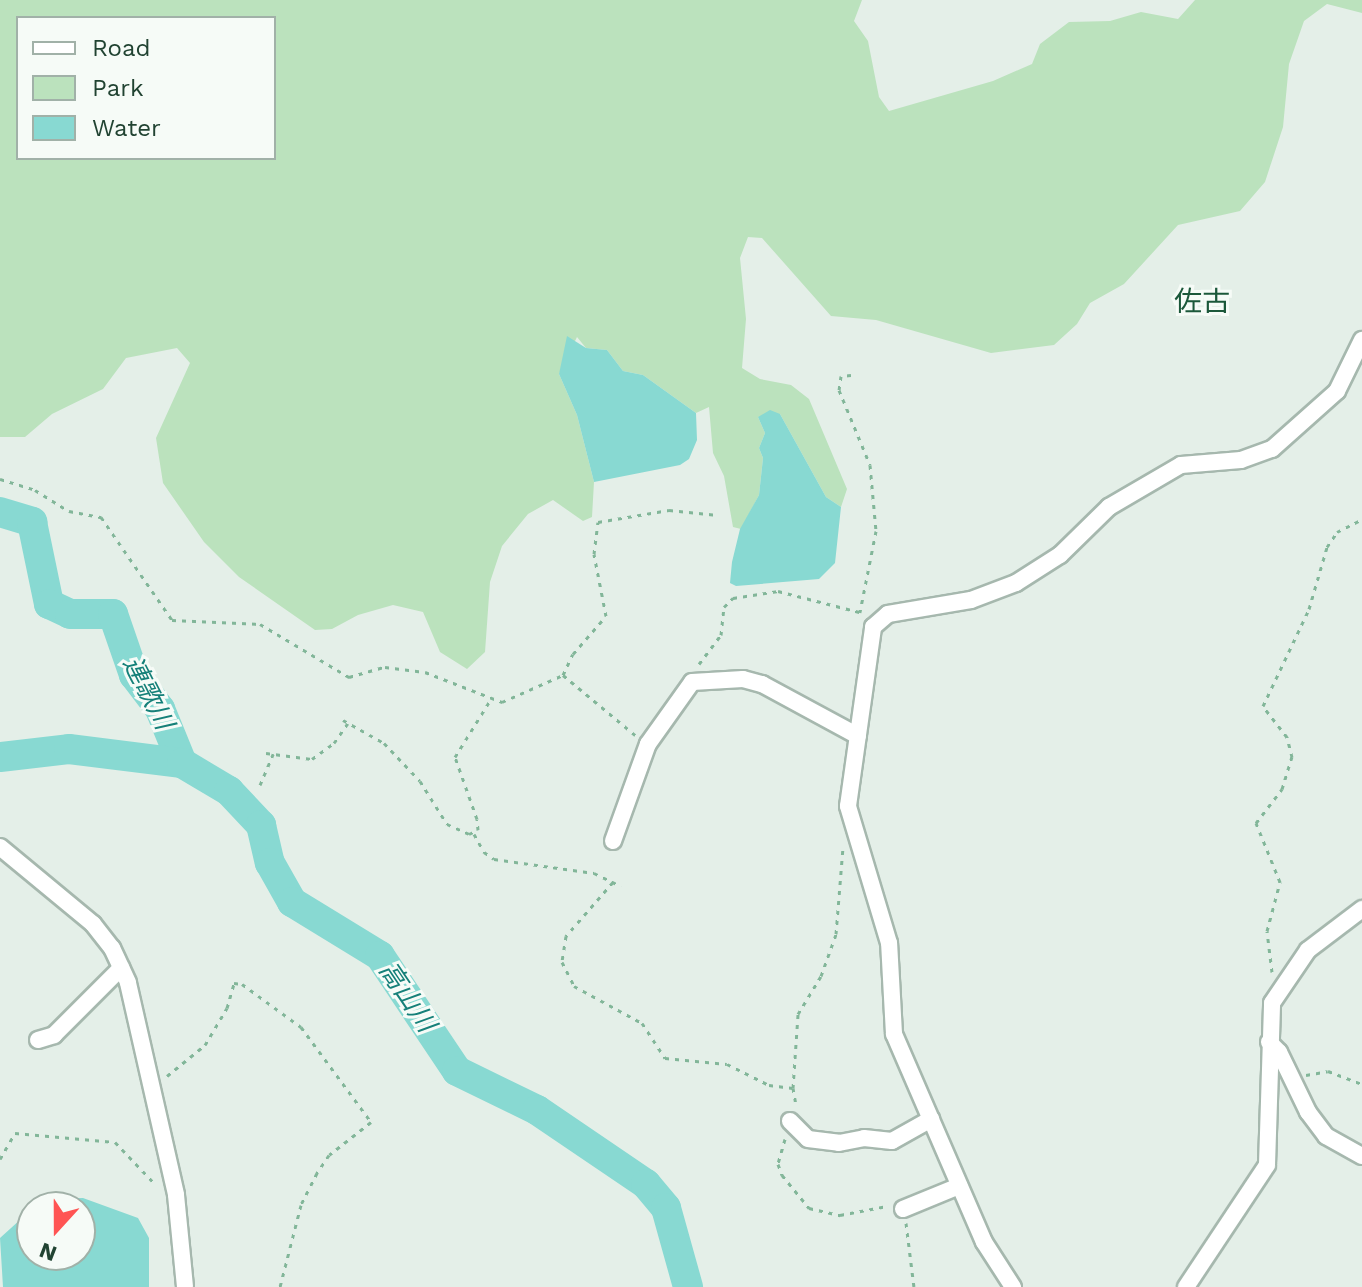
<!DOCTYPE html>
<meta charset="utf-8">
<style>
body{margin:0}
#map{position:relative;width:1362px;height:1287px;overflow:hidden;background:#e4efe8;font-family:"Work Sans","Noto Sans JP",sans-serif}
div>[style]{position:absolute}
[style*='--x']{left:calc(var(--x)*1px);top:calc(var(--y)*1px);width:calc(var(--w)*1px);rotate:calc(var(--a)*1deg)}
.green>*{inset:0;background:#bbe2bd}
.water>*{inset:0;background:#88d9d2}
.river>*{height:30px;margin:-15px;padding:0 15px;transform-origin:15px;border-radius:15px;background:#88d9d2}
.path>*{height:3px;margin-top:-1.5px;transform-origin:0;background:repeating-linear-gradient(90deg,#82b699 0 4px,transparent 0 10px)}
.roads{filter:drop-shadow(2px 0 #a6b8ae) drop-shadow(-2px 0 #a6b8ae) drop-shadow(0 2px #a6b8ae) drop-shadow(0 -2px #a6b8ae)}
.minor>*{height:16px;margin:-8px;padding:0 8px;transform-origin:8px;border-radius:8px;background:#fff}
span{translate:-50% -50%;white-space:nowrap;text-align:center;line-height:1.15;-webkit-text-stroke:6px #f6fbf7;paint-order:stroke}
.water-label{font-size:26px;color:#158079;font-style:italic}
.quarter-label{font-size:28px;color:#1b583a}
.legend{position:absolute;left:16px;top:16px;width:260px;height:144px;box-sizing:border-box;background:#f6fbf7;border:2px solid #a1b1a8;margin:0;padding:10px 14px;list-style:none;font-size:24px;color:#214332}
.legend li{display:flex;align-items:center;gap:16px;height:40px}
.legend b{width:40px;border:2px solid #a1b1a8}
.north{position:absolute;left:16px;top:1191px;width:80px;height:80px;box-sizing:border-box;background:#f6fbf7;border:2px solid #a1b1a8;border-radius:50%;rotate:201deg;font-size:22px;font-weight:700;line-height:32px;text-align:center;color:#214332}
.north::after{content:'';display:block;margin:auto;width:28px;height:36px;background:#ff5453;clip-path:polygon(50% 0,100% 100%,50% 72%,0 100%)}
</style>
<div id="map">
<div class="green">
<i style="clip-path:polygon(evenodd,0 0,862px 0,854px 21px,868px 41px,879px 97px,889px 111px,993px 81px,1032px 64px,1040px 44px,1069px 22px,1110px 21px,1141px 12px,1178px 19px,1195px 0,1362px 0,1362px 13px,1327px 4px,1304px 21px,1289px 64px,1283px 127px,1265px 182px,1240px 211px,1178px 225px,1124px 284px,1090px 303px,1077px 324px,1054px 345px,991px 353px,876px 320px,831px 316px,762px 238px,748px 237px,740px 258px,746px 319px,742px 368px,760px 379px,791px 385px,809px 399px,847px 489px,841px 507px,826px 497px,780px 414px,758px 417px,765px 433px,759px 448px,763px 458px,759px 495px,741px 529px,733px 527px,724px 476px,713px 453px,709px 407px,696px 413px,643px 375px,623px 371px,607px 350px,586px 348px,577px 337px,559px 374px,577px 415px,594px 482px,592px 517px,583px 521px,553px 500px,528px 514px,502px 546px,490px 582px,485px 652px,467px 669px,440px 652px,423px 612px,393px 605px,358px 615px,332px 629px,315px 630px,239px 577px,204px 542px,163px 483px,156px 438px,190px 363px,177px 348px,126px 358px,103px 389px,52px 414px,25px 437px,0 437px,0 0,18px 18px,274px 18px,274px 158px,18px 158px,18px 18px)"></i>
</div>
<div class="water">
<i style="clip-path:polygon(567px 336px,586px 348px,607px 350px,623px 371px,643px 375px,696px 413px,697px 440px,689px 459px,680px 465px,594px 482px,577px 415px,559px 374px)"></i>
<i style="clip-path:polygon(770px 410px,780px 414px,826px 497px,841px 507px,835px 563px,819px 579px,736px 586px,730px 583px,732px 562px,740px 529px,759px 495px,763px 458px,759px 448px,765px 433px,758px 417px)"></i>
<i style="clip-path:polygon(83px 1198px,138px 1218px,149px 1238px,149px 1287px,3px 1287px,0 1238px,32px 1209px,32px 1255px,80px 1255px,80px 1207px,34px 1207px,45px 1199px)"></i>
</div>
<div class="river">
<i style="--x:0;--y:512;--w:34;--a:17"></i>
<i style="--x:32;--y:522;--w:84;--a:78.3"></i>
<i style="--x:49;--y:604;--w:23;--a:25"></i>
<i style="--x:70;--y:614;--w:43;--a:0"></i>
<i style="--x:113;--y:614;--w:65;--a:71"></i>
<i style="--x:134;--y:675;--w:43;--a:52.6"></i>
<i style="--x:160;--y:709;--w:58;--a:67.8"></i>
<i style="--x:0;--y:757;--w:69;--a:-6.6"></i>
<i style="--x:69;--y:749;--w:114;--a:7.1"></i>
<i style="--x:182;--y:763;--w:55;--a:30.8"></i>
<i style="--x:229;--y:791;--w:47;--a:46.7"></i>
<i style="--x:261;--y:825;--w:39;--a:77"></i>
<i style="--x:270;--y:863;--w:45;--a:60.6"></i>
<i style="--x:292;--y:902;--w:103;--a:31.5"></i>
<i style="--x:380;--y:956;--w:138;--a:56.2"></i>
<i style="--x:457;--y:1071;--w:89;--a:26"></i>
<i style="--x:537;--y:1110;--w:132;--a:34.2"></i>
<i style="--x:646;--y:1184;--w:31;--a:50"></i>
<i style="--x:666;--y:1208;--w:82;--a:74.4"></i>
</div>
<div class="path">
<i style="--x:851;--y:375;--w:10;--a:174"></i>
<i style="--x:841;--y:376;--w:14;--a:98"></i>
<i style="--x:839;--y:390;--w:81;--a:67.5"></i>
<i style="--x:870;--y:465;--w:66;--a:84.8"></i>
<i style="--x:876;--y:531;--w:83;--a:101.2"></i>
<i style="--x:0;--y:479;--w:37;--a:17"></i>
<i style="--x:35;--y:490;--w:40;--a:32"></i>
<i style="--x:69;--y:511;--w:33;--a:11"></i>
<i style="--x:101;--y:517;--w:125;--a:55.4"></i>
<i style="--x:172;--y:620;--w:88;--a:2.6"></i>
<i style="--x:260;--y:624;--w:104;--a:30.8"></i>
<i style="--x:349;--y:677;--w:37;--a:-16"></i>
<i style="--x:385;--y:667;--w:40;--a:7.1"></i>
<i style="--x:425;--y:672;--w:83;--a:21.3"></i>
<i style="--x:502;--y:702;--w:67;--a:-23.9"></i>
<i style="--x:563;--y:675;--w:94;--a:39.8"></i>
<i style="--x:699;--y:664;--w:36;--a:-53"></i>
<i style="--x:721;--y:635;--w:28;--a:-84"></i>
<i style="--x:724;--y:607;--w:13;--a:-45"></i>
<i style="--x:733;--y:598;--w:46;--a:-8.8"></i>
<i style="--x:778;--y:591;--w:84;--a:14.5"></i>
<i style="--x:563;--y:675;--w:23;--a:-65"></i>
<i style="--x:573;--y:654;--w:50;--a:-49"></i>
<i style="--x:606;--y:616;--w:63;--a:-101"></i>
<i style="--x:594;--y:554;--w:32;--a:-83"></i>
<i style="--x:598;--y:522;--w:72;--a:-9.6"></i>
<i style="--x:669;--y:510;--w:49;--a:5.8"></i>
<i style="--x:343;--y:720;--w:47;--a:29.3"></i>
<i style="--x:384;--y:743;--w:52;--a:46.5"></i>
<i style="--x:420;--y:781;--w:51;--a:57.9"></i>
<i style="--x:447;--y:824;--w:24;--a:24"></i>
<i style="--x:469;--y:834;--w:10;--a:-24"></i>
<i style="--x:478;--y:830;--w:11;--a:-95"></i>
<i style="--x:477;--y:819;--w:66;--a:-109.5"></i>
<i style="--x:455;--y:757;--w:68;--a:-58.2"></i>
<i style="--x:266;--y:753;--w:46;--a:7.4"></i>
<i style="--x:312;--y:759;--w:27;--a:-36"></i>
<i style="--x:334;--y:743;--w:24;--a:-55"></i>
<i style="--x:260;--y:785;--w:34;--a:-67"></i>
<i style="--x:474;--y:834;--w:21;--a:61"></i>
<i style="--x:484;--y:852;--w:12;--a:35"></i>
<i style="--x:494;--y:859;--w:101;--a:8"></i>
<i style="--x:594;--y:873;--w:30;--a:26"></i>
<i style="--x:613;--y:882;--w:72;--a:131"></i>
<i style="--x:566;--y:936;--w:26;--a:99"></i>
<i style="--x:562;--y:962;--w:27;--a:63"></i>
<i style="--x:574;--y:986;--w:77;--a:28.6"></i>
<i style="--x:642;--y:1023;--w:42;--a:56.7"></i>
<i style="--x:665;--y:1058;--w:62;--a:5.5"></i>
<i style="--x:727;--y:1064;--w:47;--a:26.6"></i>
<i style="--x:769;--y:1085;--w:24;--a:7"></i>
<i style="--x:793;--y:1088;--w:17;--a:80"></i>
<i style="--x:1272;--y:972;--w:41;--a:-97"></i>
<i style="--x:1267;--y:931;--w:51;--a:-75.1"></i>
<i style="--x:1280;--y:882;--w:64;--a:-112.1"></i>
<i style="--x:1256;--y:823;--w:43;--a:-52.6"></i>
<i style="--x:1282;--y:789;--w:34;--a:-73"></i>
<i style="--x:1292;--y:757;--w:21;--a:-104"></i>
<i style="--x:1287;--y:737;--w:39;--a:-128"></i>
<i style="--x:1263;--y:706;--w:107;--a:-64.6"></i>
<i style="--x:1309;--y:609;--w:65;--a:-73.8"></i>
<i style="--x:1327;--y:547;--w:18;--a:-56"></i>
<i style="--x:1337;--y:532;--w:28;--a:-27"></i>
<i style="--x:1306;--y:1075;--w:22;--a:-10"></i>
<i style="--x:1328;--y:1071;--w:36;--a:21"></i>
<i style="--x:167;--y:1076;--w:49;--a:-39.2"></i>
<i style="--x:205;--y:1045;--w:43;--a:-59.3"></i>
<i style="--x:227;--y:1008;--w:26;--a:-74"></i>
<i style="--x:234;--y:983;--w:8;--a:7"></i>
<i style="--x:242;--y:984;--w:73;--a:36.1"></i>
<i style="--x:301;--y:1027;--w:118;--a:53.6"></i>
<i style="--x:371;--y:1122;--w:53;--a:141.8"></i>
<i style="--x:329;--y:1155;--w:22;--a:124"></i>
<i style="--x:317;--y:1173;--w:36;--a:117"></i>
<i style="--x:301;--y:1205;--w:85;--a:104.4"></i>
<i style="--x:793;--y:1088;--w:74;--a:-86.1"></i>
<i style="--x:798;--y:1014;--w:44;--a:-58.8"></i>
<i style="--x:821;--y:976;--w:45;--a:-70.3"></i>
<i style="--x:836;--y:934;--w:87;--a:-85.4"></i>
<i style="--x:785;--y:1139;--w:26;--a:106"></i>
<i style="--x:778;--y:1164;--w:12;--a:70"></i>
<i style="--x:782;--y:1175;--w:43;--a:50.7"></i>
<i style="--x:809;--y:1208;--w:32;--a:13"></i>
<i style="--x:840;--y:1215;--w:48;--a:-10.8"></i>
<i style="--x:0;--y:1159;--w:30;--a:-60"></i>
<i style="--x:15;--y:1133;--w:100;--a:5.1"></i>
<i style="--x:115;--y:1142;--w:58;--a:46.4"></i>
<i style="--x:906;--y:1223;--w:64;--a:82.9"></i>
</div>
<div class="roads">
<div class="minor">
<i style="--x:613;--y:841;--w:103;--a:-70.2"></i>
<i style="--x:648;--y:744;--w:76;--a:-54.6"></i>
<i style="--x:692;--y:682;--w:51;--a:-3.4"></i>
<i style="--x:743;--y:679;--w:20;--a:15"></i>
<i style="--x:762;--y:684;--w:109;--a:28.4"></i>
<i style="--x:0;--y:847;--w:121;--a:39.6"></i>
<i style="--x:93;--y:924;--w:31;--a:52"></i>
<i style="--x:112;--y:948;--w:38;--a:65"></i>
<i style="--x:128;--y:983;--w:217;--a:77.2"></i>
<i style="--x:176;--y:1195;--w:92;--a:84.4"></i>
<i style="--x:38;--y:1040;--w:17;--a:-17"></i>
<i style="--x:54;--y:1035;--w:95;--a:-45"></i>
<i style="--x:1269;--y:1042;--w:14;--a:45"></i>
<i style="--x:1279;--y:1052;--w:67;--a:64.2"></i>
<i style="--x:1308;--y:1112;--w:30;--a:53"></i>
<i style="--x:1326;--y:1136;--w:41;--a:29.1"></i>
<i style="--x:790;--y:1121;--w:25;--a:45"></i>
<i style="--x:808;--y:1139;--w:31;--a:7"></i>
<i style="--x:839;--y:1143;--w:25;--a:-11"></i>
<i style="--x:864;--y:1138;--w:28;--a:6"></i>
<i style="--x:892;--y:1141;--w:45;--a:-29.4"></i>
<i style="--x:903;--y:1209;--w:61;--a:-22.3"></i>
<i style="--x:1013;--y:1287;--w:54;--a:-122.8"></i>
<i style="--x:984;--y:1242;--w:227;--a:-113.4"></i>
<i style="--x:894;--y:1034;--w:91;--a:-93.1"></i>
<i style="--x:889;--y:943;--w:143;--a:-106.7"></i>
<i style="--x:848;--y:806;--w:181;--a:-82"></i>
<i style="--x:873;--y:627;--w:20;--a:-41"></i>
<i style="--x:888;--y:614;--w:84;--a:-9.6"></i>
<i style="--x:971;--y:600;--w:48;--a:-20.7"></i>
<i style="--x:1016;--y:583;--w:52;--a:-32.5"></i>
<i style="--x:1060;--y:555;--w:69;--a:-44.4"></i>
<i style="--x:1109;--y:507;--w:83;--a:-30.3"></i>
<i style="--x:1181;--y:465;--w:60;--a:-4.8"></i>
<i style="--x:1241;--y:460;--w:33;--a:-20"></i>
<i style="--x:1272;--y:449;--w:87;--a:-41.7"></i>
<i style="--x:1337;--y:391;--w:57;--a:-63.9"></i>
<i style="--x:1186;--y:1287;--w:146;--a:-56.4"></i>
<i style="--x:1267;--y:1165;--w:162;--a:-88.2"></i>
<i style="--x:1272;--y:1003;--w:64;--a:-55.8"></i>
<i style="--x:1308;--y:950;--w:68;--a:-37.2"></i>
</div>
</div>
<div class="water-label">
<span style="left:148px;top:693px;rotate:63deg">連歌川</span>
<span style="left:407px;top:997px;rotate:56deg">高山川</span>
</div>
<div class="quarter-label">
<span style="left:1202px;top:302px">佐古</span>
</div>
<ul class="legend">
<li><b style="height:10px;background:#fff"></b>Road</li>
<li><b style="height:22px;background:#bbe2bd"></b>Park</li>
<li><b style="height:22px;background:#88d9d2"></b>Water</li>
</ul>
<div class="north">N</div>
</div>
